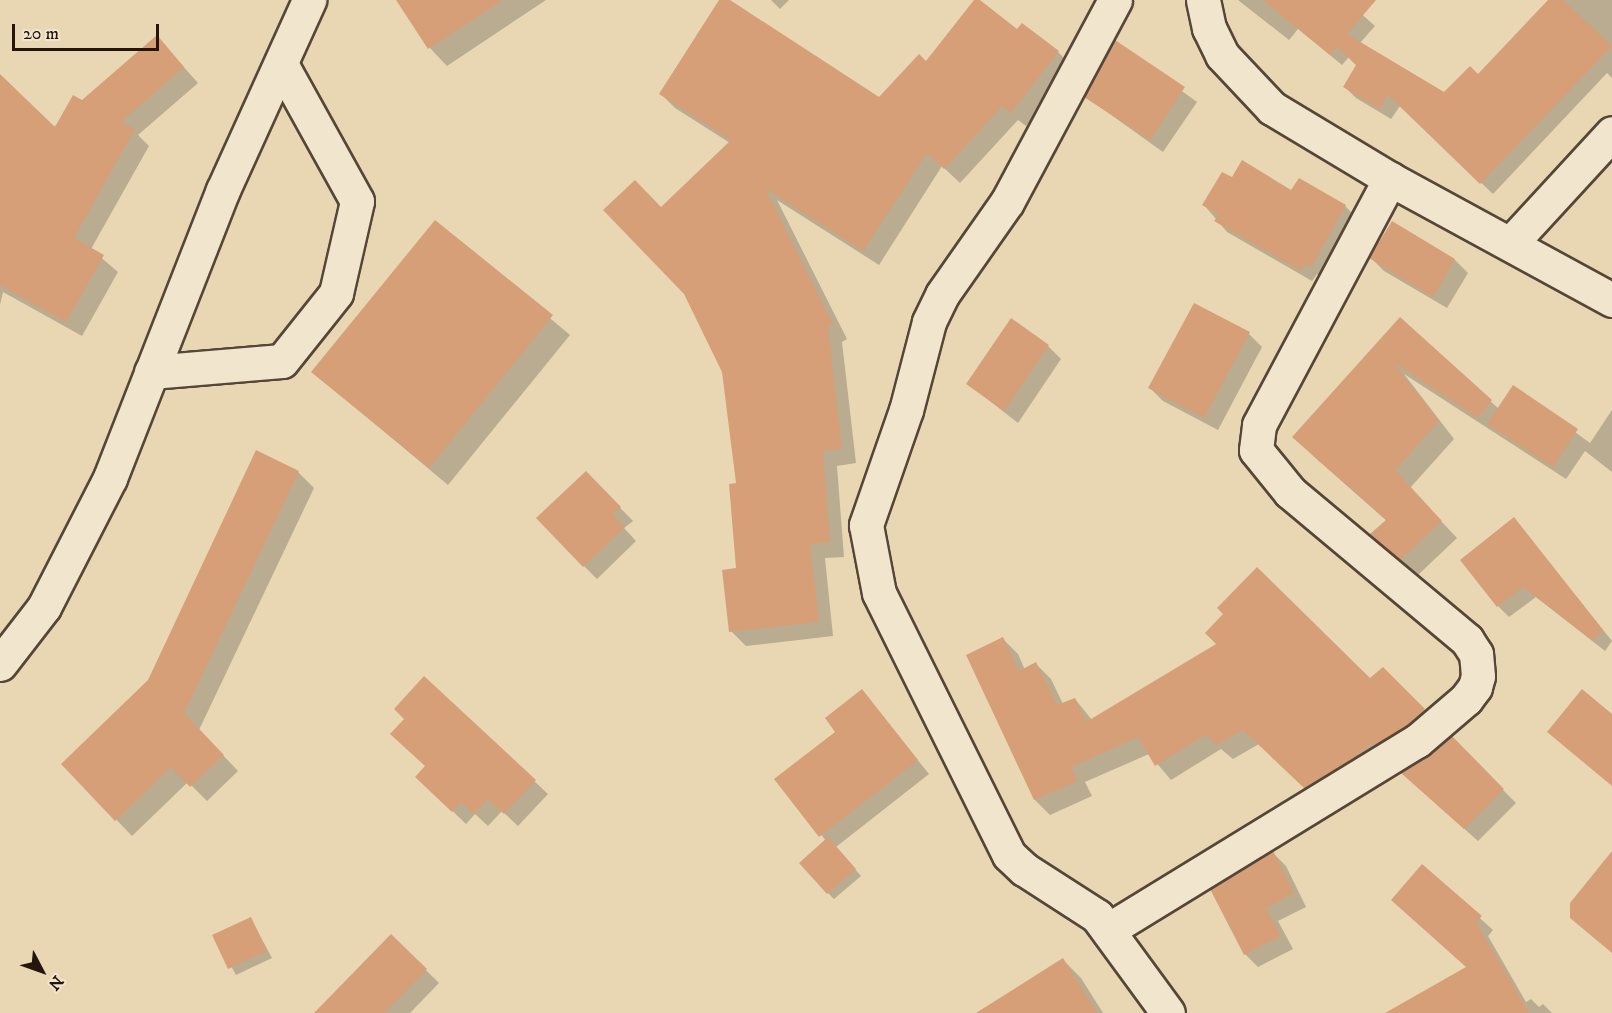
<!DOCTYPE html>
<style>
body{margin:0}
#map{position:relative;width:1612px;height:1013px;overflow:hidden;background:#e9d7b4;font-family:"IM FELL DW Pica",serif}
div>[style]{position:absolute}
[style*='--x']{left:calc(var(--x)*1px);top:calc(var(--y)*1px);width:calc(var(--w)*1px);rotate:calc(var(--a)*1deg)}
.shadow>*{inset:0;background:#0003}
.building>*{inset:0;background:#d69f78}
.roads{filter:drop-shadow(2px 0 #564638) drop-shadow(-2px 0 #564638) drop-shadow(0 2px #564638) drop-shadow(0 -2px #564638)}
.minor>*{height:33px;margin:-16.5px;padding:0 16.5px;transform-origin:16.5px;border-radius:16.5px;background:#f1e5ce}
span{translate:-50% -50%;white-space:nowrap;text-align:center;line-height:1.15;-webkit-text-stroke:6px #f1e5ce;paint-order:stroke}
.north{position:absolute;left:12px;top:941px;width:60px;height:60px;-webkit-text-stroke:4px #f1e5ce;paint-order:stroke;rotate:131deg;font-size:16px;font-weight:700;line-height:24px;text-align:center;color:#25150e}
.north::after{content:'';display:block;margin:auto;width:21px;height:27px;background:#25150e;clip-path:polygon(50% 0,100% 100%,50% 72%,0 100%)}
.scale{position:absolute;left:12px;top:24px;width:147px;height:27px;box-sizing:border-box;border:3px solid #25150e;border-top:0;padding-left:8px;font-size:18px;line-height:21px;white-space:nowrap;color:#25150e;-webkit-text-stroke:4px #f1e5ce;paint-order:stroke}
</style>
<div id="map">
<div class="shadow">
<i style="clip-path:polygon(398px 0,546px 0,447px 66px,430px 48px)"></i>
<i style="clip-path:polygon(720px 0,727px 0,889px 110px,976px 0,1017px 31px,1058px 52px,1073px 67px,1026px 126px,1018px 120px,960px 183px,942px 166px,879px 265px,777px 200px,847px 339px,842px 342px,856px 463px,837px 466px,844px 557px,825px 558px,833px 636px,746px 646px,731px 631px,738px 569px,738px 484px,724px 371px,661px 209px,730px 143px,675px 108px,660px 93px)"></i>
<i style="clip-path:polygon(771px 0,789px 0,780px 9px)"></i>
<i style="clip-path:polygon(1238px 0,1346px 0,1375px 26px,1360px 43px,1444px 94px,1478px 76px,1550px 0,1612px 0,1612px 78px,1607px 73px,1493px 194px,1400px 106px,1391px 119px,1356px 98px,1345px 87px,1358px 65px,1349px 57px,1342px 65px,1298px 29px,1289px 40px)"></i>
<i style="clip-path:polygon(157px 37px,198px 83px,138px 135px,149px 146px,91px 249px,118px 272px,82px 336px,3px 292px,0 305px,0 174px)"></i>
<i style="clip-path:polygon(1115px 43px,1197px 102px,1163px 152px,1086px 97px)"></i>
<i style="clip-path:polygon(1292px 192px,1345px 206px,1356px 217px,1323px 277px,1317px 274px,1312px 281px,1227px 232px,1204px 205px)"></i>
<i style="clip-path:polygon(435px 222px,570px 335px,448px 485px,313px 372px)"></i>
<i style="clip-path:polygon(1392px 223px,1455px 260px,1468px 273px,1447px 308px,1384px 271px,1371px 258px)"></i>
<i style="clip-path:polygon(1400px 319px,1499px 409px,1514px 387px,1590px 443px,1612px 410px,1612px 472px,1585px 451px,1566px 479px,1404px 374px,1454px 439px,1410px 488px,1457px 538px,1418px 575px,1372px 534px,1387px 521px,1311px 454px)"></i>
<i style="clip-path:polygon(1249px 334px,1262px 347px,1218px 430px,1163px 401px,1150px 388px)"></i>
<i style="clip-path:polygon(1048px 346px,1061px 359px,1018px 423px,968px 384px)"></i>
<i style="clip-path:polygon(298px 472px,314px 488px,199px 730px,238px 771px,207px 801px,188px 782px,132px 836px,63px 764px,149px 681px)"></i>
<i style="clip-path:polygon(586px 473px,633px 521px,624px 528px,636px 541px,597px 579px,584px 566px)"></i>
<i style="clip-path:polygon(1514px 519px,1612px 641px,1605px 651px,1536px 597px,1509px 617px,1498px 606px)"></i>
<i style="clip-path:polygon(1003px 639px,1018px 654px,1025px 670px,1036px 664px,1051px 679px,1063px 704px,1075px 699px,1092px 720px,1370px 680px,1383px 669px,1439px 725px,1320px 802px,1259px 744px,1233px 759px,1221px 749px,1171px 780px,1149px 754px,1085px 782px,1092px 796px,1050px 815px,1035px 800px,968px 656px)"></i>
<i style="clip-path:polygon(424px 678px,548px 794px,518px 826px,502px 811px,488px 826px,475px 814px,466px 824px,417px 777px,426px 766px,406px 719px)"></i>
<i style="clip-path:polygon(862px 691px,929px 774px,836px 847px,861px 876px,834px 899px,828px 893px,826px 841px,777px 779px,837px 732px)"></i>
<i style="clip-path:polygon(1451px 738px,1516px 803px,1478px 841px,1416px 786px)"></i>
<i style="clip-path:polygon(1273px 853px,1286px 866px,1306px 907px,1278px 921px,1293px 949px,1258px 967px,1245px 954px)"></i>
<i style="clip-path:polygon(1422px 866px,1493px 930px,1488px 936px,1526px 1002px,1531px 999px,1539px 1007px,1543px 1004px,1552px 1013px,1389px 1013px,1468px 968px)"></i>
<i style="clip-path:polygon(251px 919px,272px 958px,236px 975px,214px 935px)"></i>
<i style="clip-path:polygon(391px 936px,439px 983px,410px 1013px,321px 1013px)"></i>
<i style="clip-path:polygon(1063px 960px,1081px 978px,1103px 1013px,977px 1013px)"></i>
</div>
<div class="building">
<i style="clip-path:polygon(396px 0,503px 0,428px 49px)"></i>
<i style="clip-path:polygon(719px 0,730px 0,879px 97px,919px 54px,926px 61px,974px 0,980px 0,1017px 29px,1022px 23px,1059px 51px,1011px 113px,1002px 106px,944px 169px,927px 153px,863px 251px,765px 188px,833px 324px,828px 327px,842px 449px,823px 451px,830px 542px,810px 544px,819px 622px,729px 632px,722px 570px,736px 568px,729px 484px,736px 483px,722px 372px,684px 294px,603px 210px,635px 180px,661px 207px,731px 140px,659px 94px)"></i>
<i style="clip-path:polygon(1263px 0,1376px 0,1347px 34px,1444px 92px,1470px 66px,1478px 74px,1548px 0,1563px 0,1612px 46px,1480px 184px,1388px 95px,1379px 109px,1343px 87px,1356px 65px,1337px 47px,1340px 43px,1330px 55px)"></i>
<i style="clip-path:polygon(157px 35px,184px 67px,121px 122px,135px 129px,74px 238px,104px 255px,66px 322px,0 285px,0 74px,55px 127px,73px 95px,82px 100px)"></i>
<i style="clip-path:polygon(1115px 40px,1185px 87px,1150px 140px,1084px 97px)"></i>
<i style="clip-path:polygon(1242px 160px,1291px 190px,1299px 178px,1346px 205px,1311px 267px,1305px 264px,1301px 271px,1214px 221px,1219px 215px,1202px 205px,1222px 172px,1232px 177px)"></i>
<i style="clip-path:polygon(435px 220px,553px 315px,429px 468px,311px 372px)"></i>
<i style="clip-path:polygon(1392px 221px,1455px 259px,1433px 297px,1369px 258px)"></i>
<i style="clip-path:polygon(1194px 303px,1250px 332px,1204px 418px,1148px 388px)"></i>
<i style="clip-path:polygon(1400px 317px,1492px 400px,1478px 418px,1392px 361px,1439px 421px,1395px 470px,1442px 521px,1400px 560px,1370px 534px,1386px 520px,1292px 437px)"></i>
<i style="clip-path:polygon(1011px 318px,1049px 345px,1004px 411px,966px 384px)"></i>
<i style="clip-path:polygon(1513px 385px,1578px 429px,1553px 467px,1487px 424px)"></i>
<i style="clip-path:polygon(256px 450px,299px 471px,184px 713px,224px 755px,190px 787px,171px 767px,115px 821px,61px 764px,148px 680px)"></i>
<i style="clip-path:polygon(586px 471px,621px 507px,612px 514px,625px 527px,583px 567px,536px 518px)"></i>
<i style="clip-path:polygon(1514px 517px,1603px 630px,1593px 641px,1523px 587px,1497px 607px,1460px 560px)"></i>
<i style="clip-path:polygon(1257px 567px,1370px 678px,1383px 667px,1425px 709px,1406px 726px,1374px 746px,1371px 743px,1361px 753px,1304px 788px,1243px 730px,1217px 745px,1205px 735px,1155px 766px,1138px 737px,1071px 767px,1078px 781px,1034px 800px,966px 655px,1003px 637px,1019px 671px,1036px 662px,1057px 705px,1075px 698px,1086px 722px,1216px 644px,1205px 633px,1223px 614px,1217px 608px)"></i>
<i style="clip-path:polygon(424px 676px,536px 780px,504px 814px,488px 799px,474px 814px,461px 802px,452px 812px,415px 777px,425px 766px,390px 734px,404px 719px,394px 709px)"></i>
<i style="clip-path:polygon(862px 689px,918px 760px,819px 837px,774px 779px,835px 732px,825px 718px)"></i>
<i style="clip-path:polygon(1582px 689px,1612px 714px,1612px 786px,1547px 732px)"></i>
<i style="clip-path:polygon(1452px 736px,1504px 789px,1464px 829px,1401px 773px)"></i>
<i style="clip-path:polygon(828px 837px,856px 869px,827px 894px,799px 863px)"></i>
<i style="clip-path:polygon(1273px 851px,1294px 893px,1266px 908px,1281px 936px,1244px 955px,1210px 889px)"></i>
<i style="clip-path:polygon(1612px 851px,1612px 953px,1570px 918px,1570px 903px)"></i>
<i style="clip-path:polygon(1422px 864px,1482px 916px,1476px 922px,1529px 1013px,1385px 1013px,1466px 967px,1391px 900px)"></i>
<i style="clip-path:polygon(251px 917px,267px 951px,228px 969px,212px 935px)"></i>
<i style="clip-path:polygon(391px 934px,427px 969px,384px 1013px,314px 1013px)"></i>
<i style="clip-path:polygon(1063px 958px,1097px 1013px,976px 1013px)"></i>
</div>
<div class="roads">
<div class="minor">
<i style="--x:1115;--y:0;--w:229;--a:118.1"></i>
<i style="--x:1007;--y:202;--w:113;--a:125"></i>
<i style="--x:942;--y:295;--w:30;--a:116"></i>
<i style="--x:929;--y:322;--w:91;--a:104.6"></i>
<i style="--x:906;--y:410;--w:122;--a:109.2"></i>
<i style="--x:866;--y:525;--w:69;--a:79.2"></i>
<i style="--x:879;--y:593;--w:292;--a:63.6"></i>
<i style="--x:1009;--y:855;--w:21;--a:43"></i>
<i style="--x:1024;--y:869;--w:87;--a:32.8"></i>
<i style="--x:1097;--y:916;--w:120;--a:53.8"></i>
<i style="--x:1203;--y:0;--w:29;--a:78"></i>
<i style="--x:1209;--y:28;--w:30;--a:64"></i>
<i style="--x:1222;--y:55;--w:73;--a:46.7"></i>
<i style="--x:1272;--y:108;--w:138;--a:31"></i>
<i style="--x:1390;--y:179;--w:253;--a:28.6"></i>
<i style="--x:1511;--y:243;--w:149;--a:-47.4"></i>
<i style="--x:151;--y:372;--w:131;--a:-4.8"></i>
<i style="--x:282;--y:361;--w:87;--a:-51.5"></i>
<i style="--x:336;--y:293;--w:94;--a:-77.1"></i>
<i style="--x:357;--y:201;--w:157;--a:-119"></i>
<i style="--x:0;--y:664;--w:72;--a:-52.3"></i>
<i style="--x:44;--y:607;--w:145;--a:-62.9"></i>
<i style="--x:110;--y:478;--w:309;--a:-68.6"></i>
<i style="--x:223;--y:190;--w:209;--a:-65.6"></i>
<i style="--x:1108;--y:930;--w:362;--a:-31.5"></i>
<i style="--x:1417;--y:741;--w:65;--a:-40.6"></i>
<i style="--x:1466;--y:699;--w:15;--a:-53"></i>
<i style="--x:1475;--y:687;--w:11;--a:-75"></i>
<i style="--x:1478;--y:676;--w:22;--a:-95"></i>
<i style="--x:1476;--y:654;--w:17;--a:-123"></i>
<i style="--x:1467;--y:640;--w:231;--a:-140.1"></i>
<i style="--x:1290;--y:492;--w:54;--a:-129"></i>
<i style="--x:1256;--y:450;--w:25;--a:-83"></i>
<i style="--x:1259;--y:425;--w:279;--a:-62"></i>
</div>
</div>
<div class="north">N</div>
<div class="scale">20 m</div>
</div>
